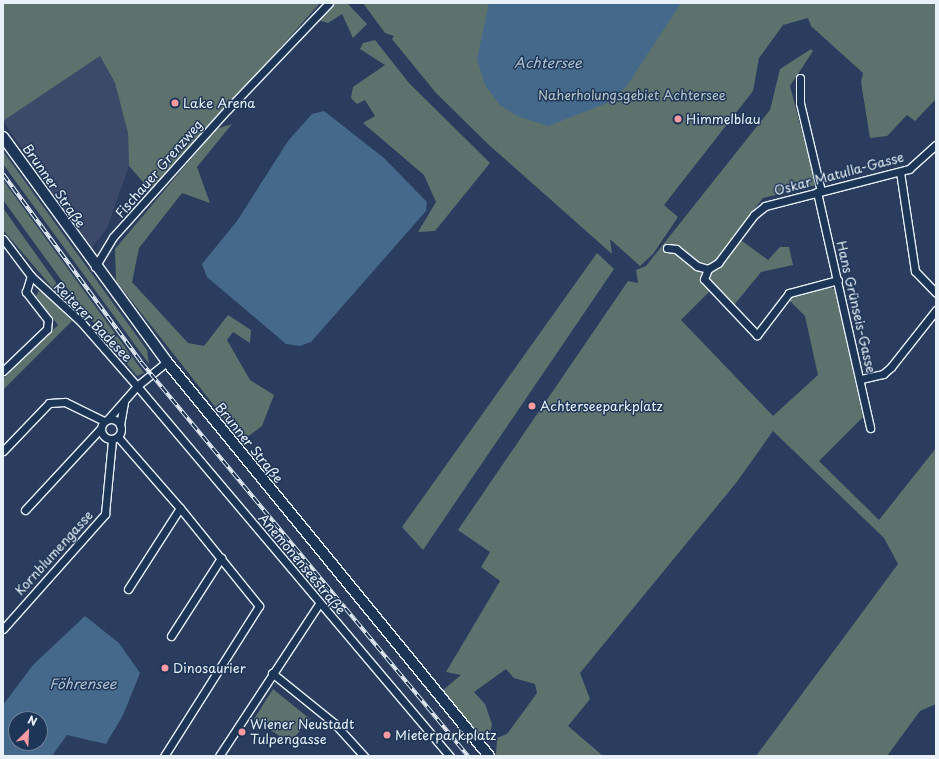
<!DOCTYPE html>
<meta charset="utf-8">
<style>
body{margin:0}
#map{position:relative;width:939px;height:759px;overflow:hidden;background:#2a3d5e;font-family:"Playpen Sans",sans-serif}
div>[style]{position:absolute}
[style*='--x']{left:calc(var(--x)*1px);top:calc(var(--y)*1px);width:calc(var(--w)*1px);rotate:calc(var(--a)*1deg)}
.built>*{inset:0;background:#3d4969}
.green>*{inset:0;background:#5d726d}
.water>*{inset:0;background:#44698b}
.roads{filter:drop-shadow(1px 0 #e8f1f8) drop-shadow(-1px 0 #e8f1f8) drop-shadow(0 1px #e8f1f8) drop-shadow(0 -1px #e8f1f8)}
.street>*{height:7px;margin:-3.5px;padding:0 3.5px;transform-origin:3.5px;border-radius:3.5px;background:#1d3557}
.street>.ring{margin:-3.5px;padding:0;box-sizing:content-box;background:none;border:7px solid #1d3557;border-radius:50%}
.secondary>*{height:10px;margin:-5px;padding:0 5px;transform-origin:5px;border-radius:5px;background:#1d3557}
.rail>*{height:4px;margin-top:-2px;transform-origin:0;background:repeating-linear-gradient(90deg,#1d3557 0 8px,#e8f1f8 0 16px);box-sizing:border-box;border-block:1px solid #e8f1f8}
.dots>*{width:11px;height:11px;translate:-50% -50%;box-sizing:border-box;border:2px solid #1d3557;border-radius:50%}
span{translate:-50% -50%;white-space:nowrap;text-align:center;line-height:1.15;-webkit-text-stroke:3px #1d3557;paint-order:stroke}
.park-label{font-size:13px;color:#b7c5c7}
.poi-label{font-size:13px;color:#e8f1f8}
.left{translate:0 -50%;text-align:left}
.street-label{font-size:13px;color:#e8f1f8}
.water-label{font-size:14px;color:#afc1d2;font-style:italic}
.frame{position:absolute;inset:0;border:4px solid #e8f1f8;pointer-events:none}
.north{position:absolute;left:8px;top:711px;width:40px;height:40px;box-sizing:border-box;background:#1d3557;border:1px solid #6e8097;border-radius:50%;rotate:24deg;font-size:11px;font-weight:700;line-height:16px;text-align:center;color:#e8f1f8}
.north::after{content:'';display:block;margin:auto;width:14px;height:18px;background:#ff9aa2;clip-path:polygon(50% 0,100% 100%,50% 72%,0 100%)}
</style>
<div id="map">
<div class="built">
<i style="clip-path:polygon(100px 56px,115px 83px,128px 133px,129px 166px,107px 228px,91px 249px,3px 121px)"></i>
</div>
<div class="green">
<i style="clip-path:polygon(3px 3px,320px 3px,152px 192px,129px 166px,128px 133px,115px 83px,100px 56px,3px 121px)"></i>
<i style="clip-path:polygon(335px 3px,347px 3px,367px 24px,353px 38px,342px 14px,328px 23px,319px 20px)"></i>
<i style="clip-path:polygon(363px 3px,936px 3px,936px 99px,915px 121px,907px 115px,887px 136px,870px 138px,861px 82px,863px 73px,811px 26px,808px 18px,783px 25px,759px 58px,753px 91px,664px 205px,678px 217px,653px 254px,640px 266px,610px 239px,612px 254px,489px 145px,436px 93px,392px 39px,394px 36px,385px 33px)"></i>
<i style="clip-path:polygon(375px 40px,409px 83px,490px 163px,435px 231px,418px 232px,436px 202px,424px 175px,363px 123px,375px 116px,365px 100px,357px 104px,351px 98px,353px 87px,385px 65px,360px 49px,363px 43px)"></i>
<i style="clip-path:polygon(811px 49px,813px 51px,790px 86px,816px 185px,763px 198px,734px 235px,768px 260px,780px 247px,789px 247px,793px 265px,761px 272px,734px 305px,714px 287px,681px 320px,773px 416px,818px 375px,805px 316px,789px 300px,797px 293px,826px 287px,835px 289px,863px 417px,819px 461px,879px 520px,936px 448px,936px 704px,920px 711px,887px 756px,756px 756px,898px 564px,884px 538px,773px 431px,736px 483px,580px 673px,590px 699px,568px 726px,603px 756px,496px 756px,497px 738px,507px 734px,537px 693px,535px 684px,514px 678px,506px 669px,474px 692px,485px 704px,492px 724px,489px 738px,483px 741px,442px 691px,461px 675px,446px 672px,500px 581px,481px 567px,490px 552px,458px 530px,628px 281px,638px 283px,636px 270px,646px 266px,770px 110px,780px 69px)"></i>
<i style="clip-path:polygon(232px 124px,197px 167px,210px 203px,182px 193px,139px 248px,132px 282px,188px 343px,204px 346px,228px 315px,251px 330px,250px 343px,233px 332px,227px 340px,250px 380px,274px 395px,262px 426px,242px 441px,116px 281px,115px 249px,216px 129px)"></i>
<i style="clip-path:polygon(3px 151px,147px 350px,149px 364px,3px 164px)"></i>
<i style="clip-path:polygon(3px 180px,144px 373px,137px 376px,81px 307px,3px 200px)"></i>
<i style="clip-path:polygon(3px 208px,67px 298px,74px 313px,3px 230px)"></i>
<i style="clip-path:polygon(597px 253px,614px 269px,423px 550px,402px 527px)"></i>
<i style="clip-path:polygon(40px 289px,72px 321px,3px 390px,3px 379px,58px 325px,36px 296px)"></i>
<i style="clip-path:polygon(273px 689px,310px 719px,293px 739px,284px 739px,254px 719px)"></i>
</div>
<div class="water">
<i style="clip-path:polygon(489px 3px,681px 3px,626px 87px,607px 103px,548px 126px,517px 116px,500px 105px,485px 85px,477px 59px)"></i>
<i style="clip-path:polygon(324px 111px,384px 158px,427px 202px,426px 211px,311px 342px,300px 346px,286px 344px,207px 277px,202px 264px,237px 221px,288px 141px,312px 114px)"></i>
<i style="clip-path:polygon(evenodd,85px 616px,119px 643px,140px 673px,123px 715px,106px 744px,67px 735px,52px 756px,3px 756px,3px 705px,33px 665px,85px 616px,16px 719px,40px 719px,40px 743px,16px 743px,16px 719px)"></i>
</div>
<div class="roads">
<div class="street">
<i style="--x:800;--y:78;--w:25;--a:90"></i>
<i style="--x:800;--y:103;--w:90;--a:76.6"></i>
<i style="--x:900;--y:172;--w:100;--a:81.4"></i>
<i style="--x:915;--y:271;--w:30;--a:46"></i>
<i style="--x:817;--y:192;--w:242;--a:77.3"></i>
<i style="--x:3;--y:239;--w:46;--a:52.9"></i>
<i style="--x:31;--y:276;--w:68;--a:42.6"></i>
<i style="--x:81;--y:322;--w:85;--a:48.8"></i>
<i style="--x:137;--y:386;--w:485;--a:49.8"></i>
<i style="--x:667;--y:248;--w:9;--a:6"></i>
<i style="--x:676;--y:249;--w:27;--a:39"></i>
<i style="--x:697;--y:266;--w:11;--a:15"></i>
<i style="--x:95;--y:267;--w:35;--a:-59"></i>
<i style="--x:113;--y:237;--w:172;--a:-48.1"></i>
<i style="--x:228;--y:109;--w:146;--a:-46.4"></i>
<i style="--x:838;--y:280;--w:51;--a:165.1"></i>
<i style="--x:789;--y:293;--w:53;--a:127.3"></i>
<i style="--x:757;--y:335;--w:77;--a:-133.4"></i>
<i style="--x:704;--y:279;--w:11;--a:-68"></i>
<i style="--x:708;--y:269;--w:12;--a:-31"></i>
<i style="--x:718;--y:263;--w:60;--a:-53.1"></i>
<i style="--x:754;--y:215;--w:14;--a:-39"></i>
<i style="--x:765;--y:206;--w:149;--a:-14.4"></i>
<i style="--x:909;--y:169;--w:36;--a:-42"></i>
<i style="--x:3;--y:371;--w:61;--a:-43.7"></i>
<i style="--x:47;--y:329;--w:9;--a:-84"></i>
<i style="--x:48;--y:320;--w:36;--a:-128"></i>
<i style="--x:26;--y:292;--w:17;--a:-73"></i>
<i style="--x:861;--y:379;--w:23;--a:-13"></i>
<i style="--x:883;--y:374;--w:11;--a:-41"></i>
<i style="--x:891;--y:367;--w:73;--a:-51.7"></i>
<i class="ring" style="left:101px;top:419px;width:13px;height:13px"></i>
<i style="--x:108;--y:419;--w:44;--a:-48.7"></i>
<i style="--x:137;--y:386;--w:38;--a:-39"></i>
<i style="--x:120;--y:425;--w:23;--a:-80"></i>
<i style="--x:118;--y:437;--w:94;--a:48.9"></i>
<i style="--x:3;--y:451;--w:66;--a:-46.2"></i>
<i style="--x:49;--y:403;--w:16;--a:-4"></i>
<i style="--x:65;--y:402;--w:43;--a:26"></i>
<i style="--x:25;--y:510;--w:110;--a:-47.2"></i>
<i style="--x:128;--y:589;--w:96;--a:-57.3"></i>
<i style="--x:180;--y:508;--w:126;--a:51.1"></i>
<i style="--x:259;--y:606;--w:178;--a:122.3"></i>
<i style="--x:3;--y:629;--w:154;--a:-48.4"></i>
<i style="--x:105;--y:514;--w:74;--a:-84.6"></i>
<i style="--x:171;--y:636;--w:93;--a:-57.3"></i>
<i style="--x:272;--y:673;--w:80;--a:38.9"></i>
<i style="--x:334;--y:723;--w:45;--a:47.7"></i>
<i style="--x:219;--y:756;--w:182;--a:-56.7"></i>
</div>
<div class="secondary">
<i style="--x:3;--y:137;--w:278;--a:53.9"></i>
<i style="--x:167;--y:362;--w:509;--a:50.74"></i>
</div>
</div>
<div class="rail">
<i style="--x:3;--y:174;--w:233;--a:53.7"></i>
<i style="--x:141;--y:362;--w:512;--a:50.31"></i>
</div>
<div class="dots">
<i style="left:175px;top:103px;background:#ff9aa2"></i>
<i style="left:678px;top:119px;background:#ff9aa2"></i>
<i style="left:532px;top:406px;background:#ff9aa2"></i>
<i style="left:165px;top:668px;background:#ff9aa2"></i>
<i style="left:242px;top:732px;background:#ff9aa2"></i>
<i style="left:387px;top:735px;background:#ff9aa2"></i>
</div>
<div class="park-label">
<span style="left:632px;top:95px">Naherholungsgebiet Achtersee</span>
</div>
<div class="poi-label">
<span class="left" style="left:183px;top:103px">Lake Arena</span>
<span class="left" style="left:686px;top:119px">Himmelblau</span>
<span class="left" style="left:540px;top:406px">Achterseeparkplatz</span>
<span class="left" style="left:173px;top:668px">Dinosaurier</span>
<span class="left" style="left:250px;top:732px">Wiener Neustadt<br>Tulpengasse</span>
<span class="left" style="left:395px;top:735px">Mieterparkplatz</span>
</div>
<div class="street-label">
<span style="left:159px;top:169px;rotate:-49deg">Fischauer Grenzweg</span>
<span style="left:839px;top:174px;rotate:-15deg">Oskar Matulla-Gasse</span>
<span style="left:54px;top:186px;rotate:55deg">Brunner Straße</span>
<span style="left:856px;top:307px;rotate:77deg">Hans Grünseis-Gasse</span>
<span style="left:93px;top:322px;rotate:46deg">Reiterer Badesee</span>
<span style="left:249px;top:443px;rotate:51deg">Brunner Straße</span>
<span style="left:54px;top:553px;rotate:-48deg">Kornblumengasse</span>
<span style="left:302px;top:564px;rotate:50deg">Anemonenseestraße</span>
</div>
<div class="water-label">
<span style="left:548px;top:63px">Achtersee</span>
<span style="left:83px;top:684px">Föhrensee</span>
</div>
<div class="frame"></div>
<div class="north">N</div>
</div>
